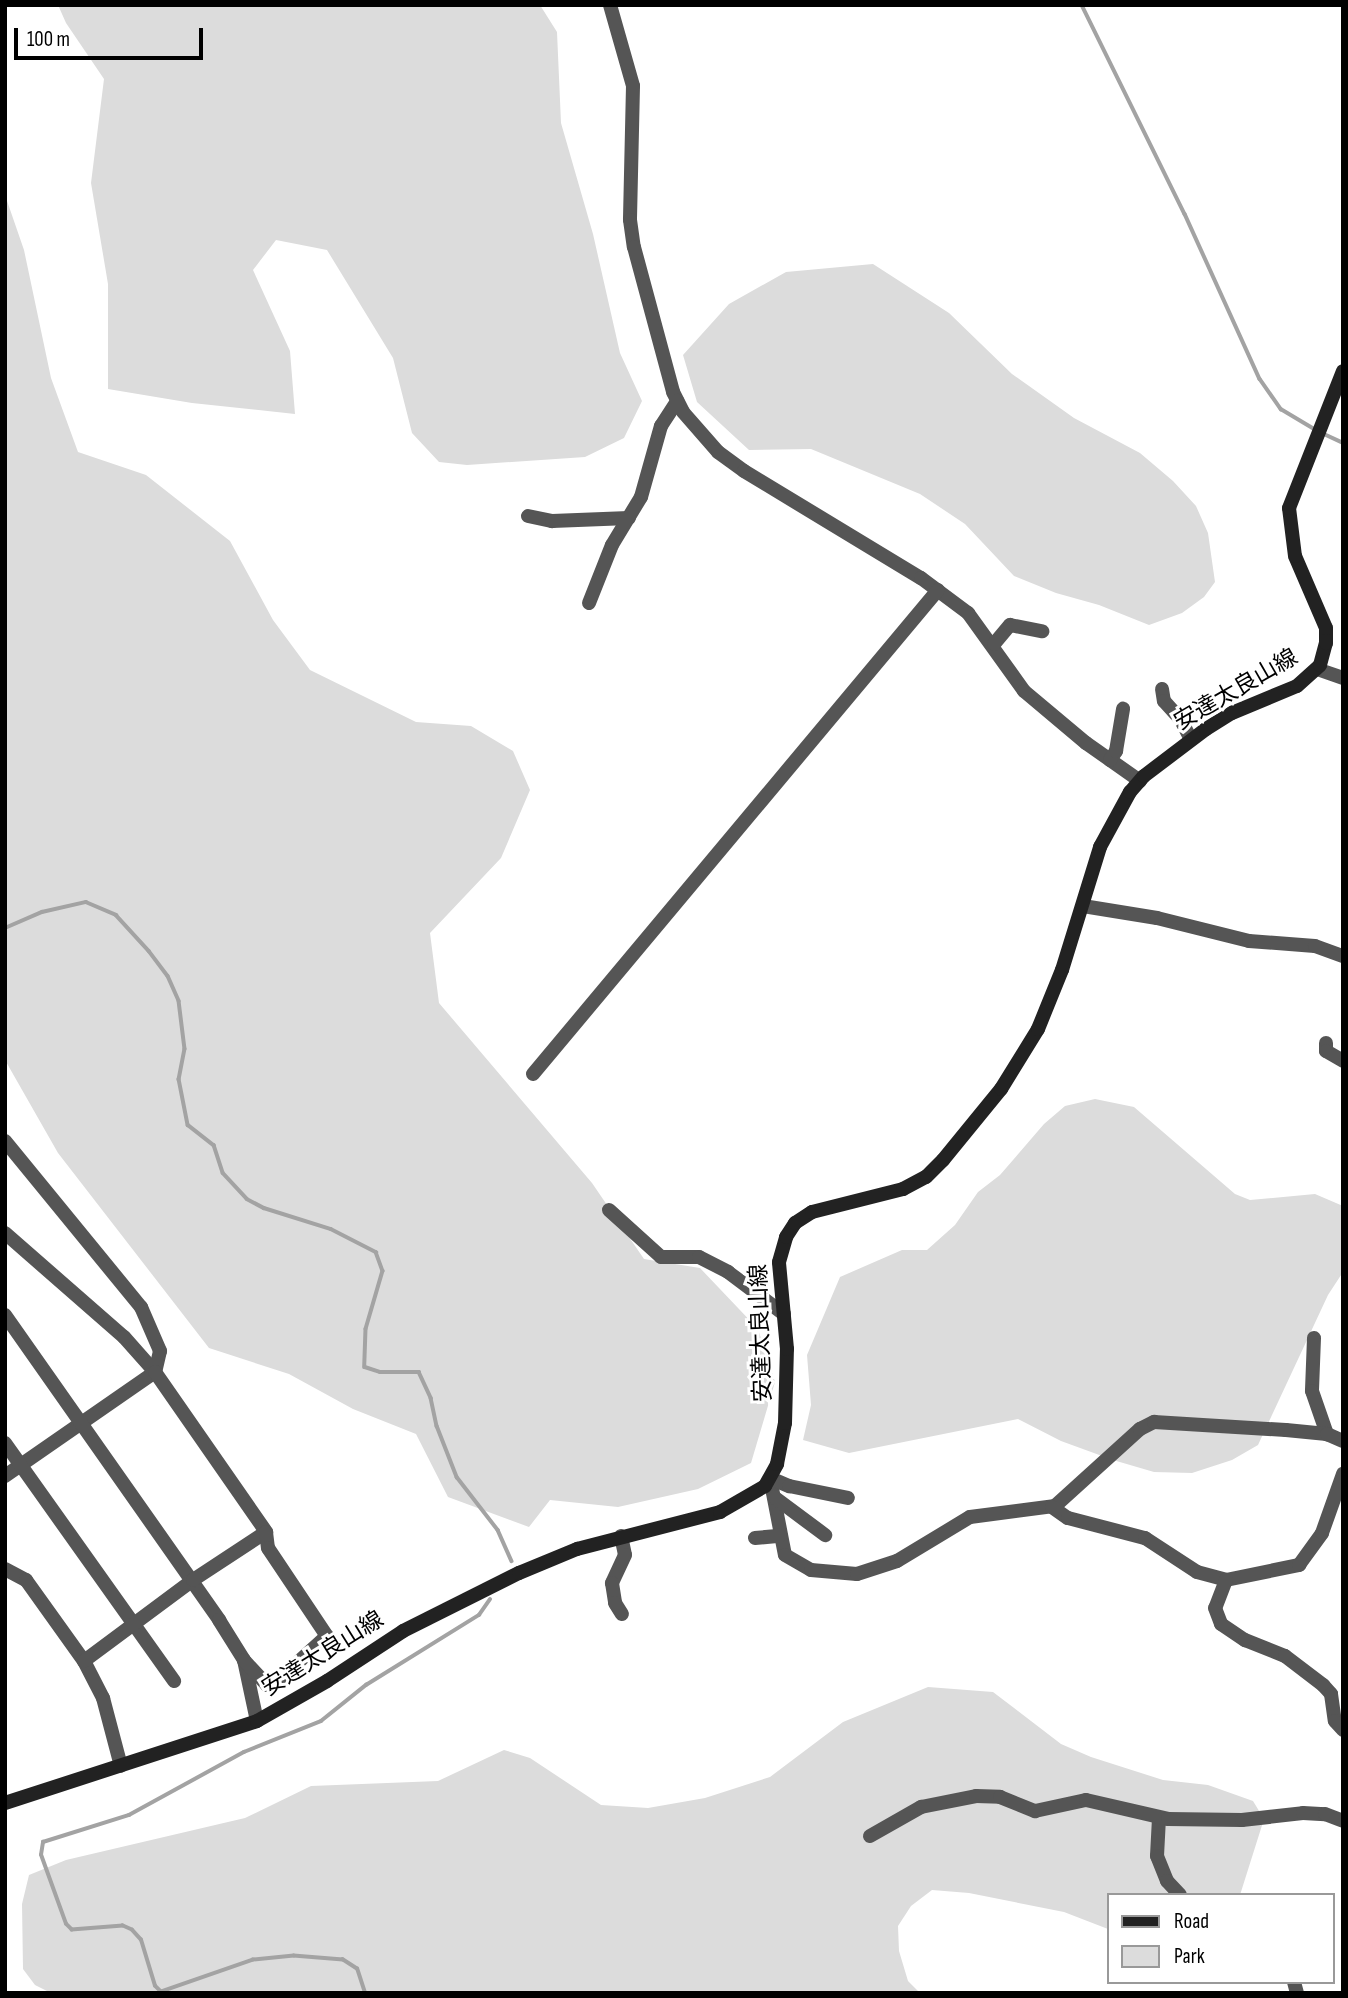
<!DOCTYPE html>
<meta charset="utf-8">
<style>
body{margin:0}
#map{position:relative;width:1348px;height:1998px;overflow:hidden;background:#fff;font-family:"Sofia Sans Condensed","Noto Sans JP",sans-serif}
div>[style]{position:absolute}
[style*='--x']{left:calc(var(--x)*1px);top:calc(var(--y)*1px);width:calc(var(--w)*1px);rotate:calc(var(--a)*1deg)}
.green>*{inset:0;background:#dcdcdc}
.stream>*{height:3.5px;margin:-1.75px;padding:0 1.75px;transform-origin:1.75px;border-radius:1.75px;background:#a3a3a3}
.street>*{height:14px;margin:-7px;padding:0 7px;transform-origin:7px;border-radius:7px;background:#555}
.secondary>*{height:14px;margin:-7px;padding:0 7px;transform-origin:7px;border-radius:7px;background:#222}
span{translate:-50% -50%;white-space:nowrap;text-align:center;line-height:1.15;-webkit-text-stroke:6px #fff;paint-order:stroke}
.street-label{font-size:23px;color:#000}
.frame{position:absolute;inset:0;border:7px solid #000;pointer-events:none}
.legend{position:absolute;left:1107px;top:1893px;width:228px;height:91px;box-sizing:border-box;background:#fff;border:2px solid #999;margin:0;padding:9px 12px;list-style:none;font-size:21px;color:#000}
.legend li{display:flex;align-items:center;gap:14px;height:35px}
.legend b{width:35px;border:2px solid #999}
.scale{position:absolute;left:14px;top:28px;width:189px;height:32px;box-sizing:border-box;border:4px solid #000;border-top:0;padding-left:9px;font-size:21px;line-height:24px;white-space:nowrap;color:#000;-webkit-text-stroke:5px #fff;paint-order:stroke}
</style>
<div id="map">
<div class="green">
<i style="clip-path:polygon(58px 5px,540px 5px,557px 32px,561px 123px,593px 234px,620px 353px,642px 401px,624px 438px,585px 457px,467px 465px,439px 462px,412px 433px,393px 358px,327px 250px,276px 240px,253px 270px,290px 351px,295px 414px,192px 403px,108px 389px,108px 284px,91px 183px,104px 79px,66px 23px)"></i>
<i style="clip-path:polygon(5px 195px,24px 250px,51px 378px,78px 452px,146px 475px,230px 541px,273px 620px,310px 670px,416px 722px,471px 726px,513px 751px,530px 790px,501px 858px,430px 933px,439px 1003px,592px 1183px,644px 1259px,700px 1268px,758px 1329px,775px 1382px,751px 1463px,698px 1489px,618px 1507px,550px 1500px,529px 1527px,448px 1497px,416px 1434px,353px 1409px,289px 1374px,209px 1348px,58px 1153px,5px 1060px)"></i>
<i style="clip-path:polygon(873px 264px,949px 313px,1012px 374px,1074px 418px,1140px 453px,1173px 481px,1196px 506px,1208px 533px,1215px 582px,1204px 597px,1182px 613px,1149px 625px,1099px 605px,1056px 593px,1014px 576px,965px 524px,920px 494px,811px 449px,749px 450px,697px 402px,683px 355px,729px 304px,786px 272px)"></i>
<i style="clip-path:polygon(1095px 1099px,1134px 1107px,1235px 1194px,1250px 1200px,1315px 1194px,1343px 1206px,1343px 1272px,1328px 1295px,1258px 1445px,1232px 1460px,1192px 1473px,1154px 1472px,1113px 1460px,1061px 1441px,1018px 1419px,849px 1453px,803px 1440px,811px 1405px,807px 1355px,840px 1277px,902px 1250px,927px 1250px,955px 1225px,978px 1192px,1000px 1175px,1044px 1124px,1065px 1106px)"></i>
<i style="clip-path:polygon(928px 1687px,993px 1692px,1061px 1744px,1091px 1757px,1163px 1780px,1208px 1785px,1253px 1801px,1264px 1819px,1240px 1895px,1108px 1895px,1108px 1929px,1064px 1912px,969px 1893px,932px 1890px,911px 1906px,898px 1926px,899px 1951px,908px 1981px,920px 1993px,47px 1991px,35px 1985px,23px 1969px,22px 1904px,29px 1875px,66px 1860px,245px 1818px,311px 1786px,438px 1781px,504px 1750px,530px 1758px,601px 1805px,648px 1808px,705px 1798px,770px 1777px,843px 1722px)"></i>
</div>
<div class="stream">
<i style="--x:1082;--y:5;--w:233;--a:63.8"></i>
<i style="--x:1185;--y:214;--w:181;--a:65.6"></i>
<i style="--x:1260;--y:379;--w:37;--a:55"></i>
<i style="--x:1281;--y:409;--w:41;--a:31"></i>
<i style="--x:1322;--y:433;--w:23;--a:25"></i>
<i style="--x:5;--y:928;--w:40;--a:-23.4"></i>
<i style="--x:42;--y:912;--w:45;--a:-12.8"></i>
<i style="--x:86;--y:902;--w:33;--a:23"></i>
<i style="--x:116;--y:915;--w:49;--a:47.5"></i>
<i style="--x:149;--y:951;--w:31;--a:53"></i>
<i style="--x:168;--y:976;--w:27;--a:66"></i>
<i style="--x:179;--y:1001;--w:48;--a:82.9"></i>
<i style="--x:185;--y:1049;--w:31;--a:101"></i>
<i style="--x:179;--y:1079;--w:47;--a:78.9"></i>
<i style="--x:188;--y:1125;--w:33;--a:38"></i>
<i style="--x:214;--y:1145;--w:29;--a:72"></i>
<i style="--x:223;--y:1173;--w:35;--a:47"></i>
<i style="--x:247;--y:1199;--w:19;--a:28"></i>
<i style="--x:264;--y:1208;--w:70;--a:17.4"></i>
<i style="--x:331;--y:1229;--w:51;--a:27.1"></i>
<i style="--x:376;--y:1252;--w:20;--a:70"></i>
<i style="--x:383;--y:1271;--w:60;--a:106.3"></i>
<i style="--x:366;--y:1329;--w:38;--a:92"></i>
<i style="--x:365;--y:1367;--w:16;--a:18"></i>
<i style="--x:380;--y:1372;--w:39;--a:0"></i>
<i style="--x:419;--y:1372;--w:29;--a:65"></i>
<i style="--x:431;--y:1398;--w:29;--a:78"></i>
<i style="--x:437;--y:1426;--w:55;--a:68.6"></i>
<i style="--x:457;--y:1477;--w:67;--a:52.3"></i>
<i style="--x:498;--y:1530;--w:34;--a:66"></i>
<i style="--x:365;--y:1993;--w:25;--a:-108"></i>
<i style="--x:357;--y:1969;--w:17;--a:-147"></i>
<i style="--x:343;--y:1960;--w:49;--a:-175.3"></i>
<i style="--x:294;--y:1956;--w:41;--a:174.4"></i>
<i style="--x:253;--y:1960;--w:97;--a:160.8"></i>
<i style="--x:161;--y:1992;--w:8;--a:-135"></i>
<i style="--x:155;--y:1986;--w:48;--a:-106.9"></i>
<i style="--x:141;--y:1940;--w:13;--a:-132"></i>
<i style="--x:132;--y:1930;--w:10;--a:-156"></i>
<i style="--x:123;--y:1926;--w:51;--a:175.5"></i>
<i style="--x:72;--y:1930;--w:8;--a:-135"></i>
<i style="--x:66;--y:1924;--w:73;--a:-109.9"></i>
<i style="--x:41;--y:1855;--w:13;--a:-81"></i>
<i style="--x:43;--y:1842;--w:90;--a:-17.4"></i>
<i style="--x:129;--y:1815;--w:131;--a:-28.7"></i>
<i style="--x:244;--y:1752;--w:83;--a:-21.9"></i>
<i style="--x:321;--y:1721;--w:58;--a:-38.7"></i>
<i style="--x:366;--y:1685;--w:133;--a:-31.8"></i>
<i style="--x:479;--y:1615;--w:19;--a:-55"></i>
</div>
<div class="street">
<i style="--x:610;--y:5;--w:84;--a:74.1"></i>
<i style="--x:633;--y:86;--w:134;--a:91.3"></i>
<i style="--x:630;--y:220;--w:27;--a:82"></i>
<i style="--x:634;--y:247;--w:150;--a:74.9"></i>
<i style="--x:673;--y:392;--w:22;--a:63"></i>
<i style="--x:683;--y:412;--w:53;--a:48.8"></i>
<i style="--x:718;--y:452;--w:32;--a:36"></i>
<i style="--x:744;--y:471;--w:207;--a:31.2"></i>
<i style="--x:921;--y:578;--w:59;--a:36.7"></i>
<i style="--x:968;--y:613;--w:96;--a:54.3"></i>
<i style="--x:1024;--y:691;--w:81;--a:40"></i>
<i style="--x:1086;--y:743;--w:66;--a:35.1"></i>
<i style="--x:528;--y:516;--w:25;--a:12"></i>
<i style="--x:552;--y:521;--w:77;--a:-2.2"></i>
<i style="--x:589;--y:603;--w:62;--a:-68.4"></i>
<i style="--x:612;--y:545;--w:56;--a:-58.9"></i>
<i style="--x:641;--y:497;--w:74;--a:-74.3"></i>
<i style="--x:661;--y:426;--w:30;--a:-57"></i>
<i style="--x:994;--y:644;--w:25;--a:-50"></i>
<i style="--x:1010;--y:625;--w:33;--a:11"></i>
<i style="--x:1317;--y:669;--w:28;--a:19"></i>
<i style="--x:1162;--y:689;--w:12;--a:81"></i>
<i style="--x:1164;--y:701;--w:25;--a:48"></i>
<i style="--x:1181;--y:720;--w:22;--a:63"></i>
<i style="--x:1110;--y:760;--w:11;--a:-56"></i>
<i style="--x:1116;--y:751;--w:43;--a:-80.5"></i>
<i style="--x:1083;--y:906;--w:75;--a:9.2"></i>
<i style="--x:1157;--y:918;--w:95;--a:14"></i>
<i style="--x:1249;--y:941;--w:66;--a:4.3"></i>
<i style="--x:1315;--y:946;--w:30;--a:20"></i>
<i style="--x:1326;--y:1043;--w:8;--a:90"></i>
<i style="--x:1326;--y:1051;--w:20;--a:30"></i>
<i style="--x:533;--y:1074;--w:631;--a:-50.08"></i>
<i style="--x:5;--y:1141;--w:215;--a:50.7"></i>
<i style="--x:141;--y:1307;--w:48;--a:66.6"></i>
<i style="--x:160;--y:1351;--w:22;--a:103"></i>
<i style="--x:155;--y:1372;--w:183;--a:145.3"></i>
<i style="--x:609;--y:1210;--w:70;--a:42.1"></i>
<i style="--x:661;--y:1257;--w:38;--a:0"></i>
<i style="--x:699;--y:1257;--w:33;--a:27"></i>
<i style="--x:728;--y:1272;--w:70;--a:36.9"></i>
<i style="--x:5;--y:1233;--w:158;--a:41.2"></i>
<i style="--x:124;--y:1337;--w:47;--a:48.5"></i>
<i style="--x:155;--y:1372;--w:195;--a:55.2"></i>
<i style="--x:5;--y:1315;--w:373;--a:54.9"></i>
<i style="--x:219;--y:1620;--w:47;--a:58"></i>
<i style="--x:244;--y:1660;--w:62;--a:78"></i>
<i style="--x:1314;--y:1338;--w:53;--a:92.2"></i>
<i style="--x:1312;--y:1391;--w:46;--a:70.8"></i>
<i style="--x:5;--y:1443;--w:292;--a:54.6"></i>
<i style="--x:770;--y:1478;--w:78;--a:79"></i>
<i style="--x:785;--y:1555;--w:30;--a:30"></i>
<i style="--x:811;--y:1570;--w:46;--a:5"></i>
<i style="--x:857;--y:1574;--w:42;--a:-18"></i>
<i style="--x:897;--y:1561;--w:85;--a:-31.1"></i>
<i style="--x:970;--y:1517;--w:86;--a:-7.4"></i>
<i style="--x:1055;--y:1506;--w:115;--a:-42.2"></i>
<i style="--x:1140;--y:1429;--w:16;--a:-27"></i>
<i style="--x:1154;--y:1422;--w:132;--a:3.5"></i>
<i style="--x:1286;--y:1430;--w:41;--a:5.6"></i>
<i style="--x:1327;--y:1434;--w:17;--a:24"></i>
<i style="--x:770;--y:1478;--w:21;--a:23"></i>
<i style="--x:789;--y:1486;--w:60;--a:11.5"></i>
<i style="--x:774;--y:1497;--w:64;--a:36.7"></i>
<i style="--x:1052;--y:1507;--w:19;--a:35"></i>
<i style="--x:1068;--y:1518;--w:80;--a:14.6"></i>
<i style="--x:1145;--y:1538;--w:62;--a:33.2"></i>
<i style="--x:1197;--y:1572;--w:30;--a:15"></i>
<i style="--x:1226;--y:1580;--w:75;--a:-11.6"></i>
<i style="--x:1299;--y:1565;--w:39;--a:-54"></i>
<i style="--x:1322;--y:1533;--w:63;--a:-70.4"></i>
<i style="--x:621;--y:1536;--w:19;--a:78"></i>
<i style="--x:625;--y:1555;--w:31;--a:115"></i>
<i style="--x:612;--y:1583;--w:20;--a:81"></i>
<i style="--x:615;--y:1603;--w:13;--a:58"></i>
<i style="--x:755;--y:1538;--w:25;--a:-5"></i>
<i style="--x:5;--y:1569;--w:24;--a:28"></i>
<i style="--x:26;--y:1580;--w:100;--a:54.4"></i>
<i style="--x:84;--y:1661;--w:42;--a:62.8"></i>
<i style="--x:103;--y:1698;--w:70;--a:75.2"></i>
<i style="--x:1226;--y:1580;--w:30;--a:111"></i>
<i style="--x:1215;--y:1608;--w:17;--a:69"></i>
<i style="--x:1221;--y:1624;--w:29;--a:34"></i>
<i style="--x:1245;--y:1640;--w:43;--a:21.8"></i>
<i style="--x:1285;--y:1656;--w:48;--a:37.3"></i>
<i style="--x:1323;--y:1685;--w:12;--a:48"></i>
<i style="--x:1331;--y:1694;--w:27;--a:82"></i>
<i style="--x:1335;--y:1721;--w:12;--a:48"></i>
<i style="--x:84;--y:1661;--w:136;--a:-36.6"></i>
<i style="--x:193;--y:1580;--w:87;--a:-33.3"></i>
<i style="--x:266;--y:1532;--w:16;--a:83"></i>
<i style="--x:268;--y:1548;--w:106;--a:56.2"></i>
<i style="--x:327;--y:1636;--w:73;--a:137.8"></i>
<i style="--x:273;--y:1685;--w:6;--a:180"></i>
<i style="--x:267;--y:1685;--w:34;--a:-133"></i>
<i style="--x:1159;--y:1818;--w:38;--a:93"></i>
<i style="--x:1157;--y:1856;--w:27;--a:68"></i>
<i style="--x:1167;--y:1881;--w:19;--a:47"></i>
<i style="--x:870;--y:1836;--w:59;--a:-29.6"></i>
<i style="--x:921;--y:1807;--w:56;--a:-11.3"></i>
<i style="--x:976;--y:1796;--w:24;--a:2"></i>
<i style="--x:1000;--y:1797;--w:38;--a:22"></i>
<i style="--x:1035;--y:1811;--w:52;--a:-12.2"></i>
<i style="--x:1086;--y:1800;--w:84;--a:13"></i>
<i style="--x:1168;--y:1819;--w:74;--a:0.8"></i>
<i style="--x:1242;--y:1820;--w:61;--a:-6.5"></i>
<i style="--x:1303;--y:1813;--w:22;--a:3"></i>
<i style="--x:1325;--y:1814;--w:19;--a:21"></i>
<i style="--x:1294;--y:1982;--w:11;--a:75"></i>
</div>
<div class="secondary">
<i style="--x:5;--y:1803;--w:265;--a:-18"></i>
<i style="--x:257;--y:1721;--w:81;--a:-29.7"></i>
<i style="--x:327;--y:1681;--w:91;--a:-33.3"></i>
<i style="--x:403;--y:1631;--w:130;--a:-26.6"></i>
<i style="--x:519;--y:1573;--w:63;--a:-22.5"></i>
<i style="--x:577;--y:1549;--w:148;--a:-14.5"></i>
<i style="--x:720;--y:1512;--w:52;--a:-30"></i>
<i style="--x:765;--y:1486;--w:25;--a:-61"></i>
<i style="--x:777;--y:1464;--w:42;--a:-79"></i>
<i style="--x:785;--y:1423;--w:74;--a:-88.5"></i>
<i style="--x:787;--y:1349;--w:87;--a:-95.3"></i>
<i style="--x:779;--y:1262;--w:26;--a:-74"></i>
<i style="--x:786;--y:1237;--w:17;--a:-57"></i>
<i style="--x:795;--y:1223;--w:20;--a:-33"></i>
<i style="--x:812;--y:1212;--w:94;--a:-14.2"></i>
<i style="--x:903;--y:1189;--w:26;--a:-28"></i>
<i style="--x:926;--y:1177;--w:24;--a:-45"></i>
<i style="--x:943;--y:1160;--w:92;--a:-50.8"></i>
<i style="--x:1001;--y:1089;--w:70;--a:-58.3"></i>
<i style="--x:1038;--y:1029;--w:64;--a:-67.9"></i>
<i style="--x:1062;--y:970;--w:129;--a:-72.8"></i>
<i style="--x:1100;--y:847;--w:63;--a:-61.4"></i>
<i style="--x:1130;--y:792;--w:21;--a:-49"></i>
<i style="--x:1144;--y:776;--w:78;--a:-37.2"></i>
<i style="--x:1206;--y:729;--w:31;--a:-32"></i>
<i style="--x:1232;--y:713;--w:70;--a:-22.6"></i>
<i style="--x:1297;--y:686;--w:31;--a:-42"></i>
<i style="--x:1320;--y:665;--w:23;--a:-75"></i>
<i style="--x:1326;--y:643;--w:15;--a:-90"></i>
<i style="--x:1326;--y:628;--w:78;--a:-113.3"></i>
<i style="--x:1295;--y:556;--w:48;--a:-97.1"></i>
<i style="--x:1289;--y:508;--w:147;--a:-68.5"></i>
</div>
<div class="street-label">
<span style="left:1236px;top:690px;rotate:-30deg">安達太良山線</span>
<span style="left:761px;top:1333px;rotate:-92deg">安達太良山線</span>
<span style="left:323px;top:1654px;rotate:-32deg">安達太良山線</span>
</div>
<div class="frame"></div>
<ul class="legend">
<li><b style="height:9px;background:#222"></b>Road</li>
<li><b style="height:19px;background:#dcdcdc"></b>Park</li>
</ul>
<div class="scale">100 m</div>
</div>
